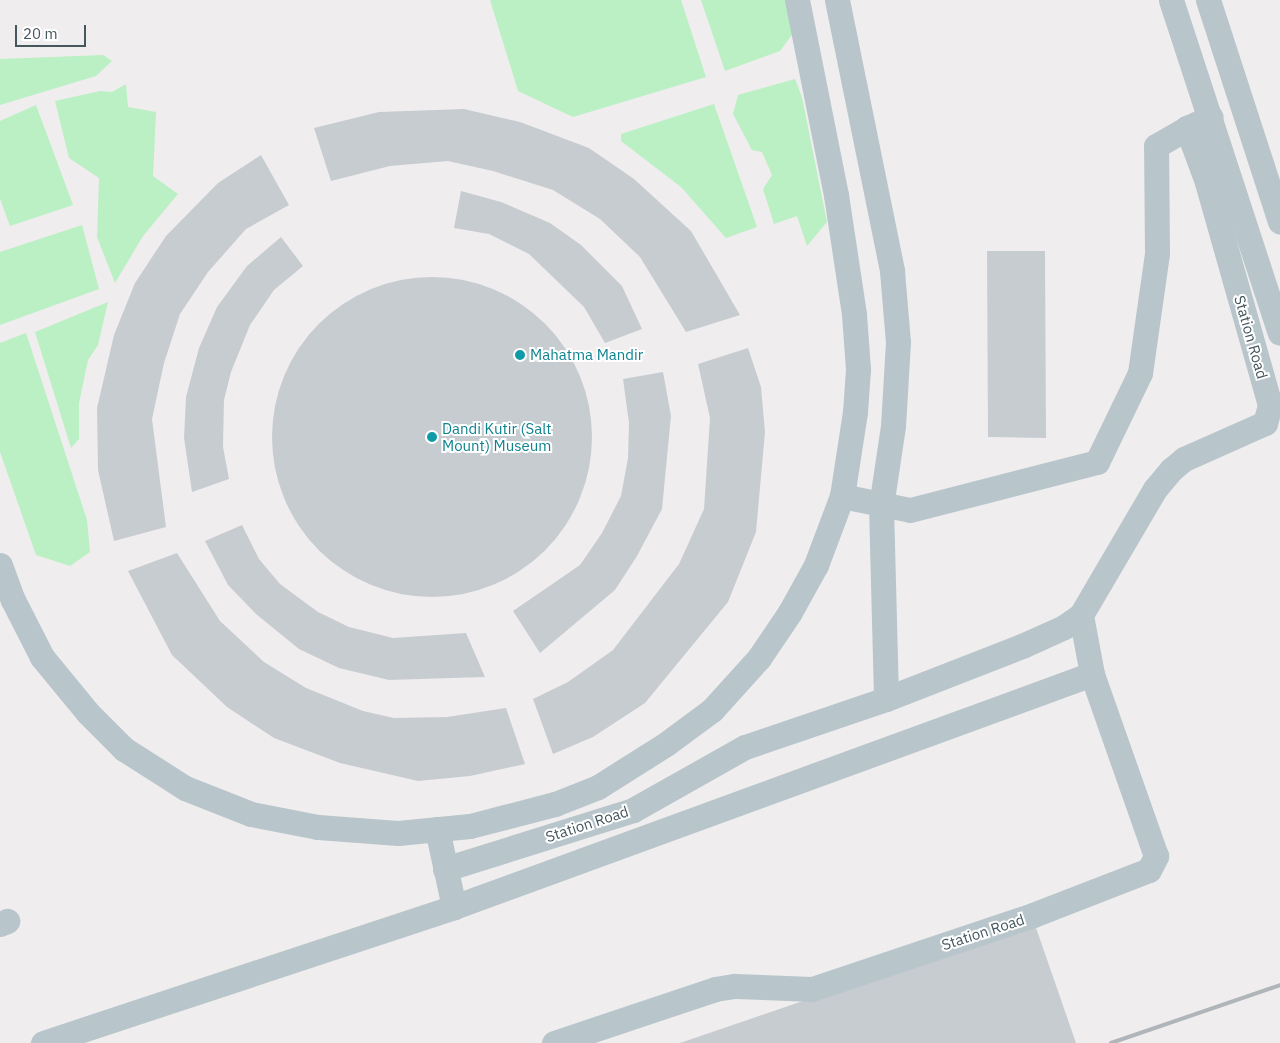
<!DOCTYPE html>
<style>
body{margin:0}
#map{position:relative;width:1280px;height:1043px;overflow:hidden;background:#f0edee;font-family:"IBM Plex Sans",sans-serif}
div>[style]{position:absolute}
[style*='--x']{left:calc(var(--x)*1px);top:calc(var(--y)*1px);width:calc(var(--w)*1px);rotate:calc(var(--a)*1deg)}
.green>*{inset:0;background:#baf0c3}
.building>*{inset:0;background:#c7ccd1}
.round{border-radius:50%}
.minor>*{height:25px;margin:-12.5px;padding:0 12.5px;transform-origin:12.5px;border-radius:12.5px;background:#b8c6cb}
.rail>*{height:4px;margin:-2px;padding:0 2px;transform-origin:2px;border-radius:2px;background:#afb5b8}
.dots>*{width:14px;height:14px;translate:-50% -50%;box-sizing:border-box;border:2px solid #fff;border-radius:50%}
span{translate:-50% -50%;white-space:nowrap;text-align:center;line-height:1.15;-webkit-text-stroke:4px #fff;paint-order:stroke}
.street-label{font-size:15px;color:#45565c}
.culture-label{font-size:15px;color:#0d838f}
.left{translate:0 -50%;text-align:left}
.scale{position:absolute;left:15px;top:25px;width:71px;height:22px;box-sizing:border-box;border:2px solid #45565c;border-top:0;padding-left:6px;font-size:15px;line-height:18px;white-space:nowrap;color:#45565c;-webkit-text-stroke:4px #fff;paint-order:stroke}
</style>
<div id="map">
<div class="green">
<i style="clip-path:polygon(490px 0,681px 0,706px 77px,573px 117px,518px 91px)"></i>
<i style="clip-path:polygon(701px 0,789px 0,794px 32px,780px 51px,725px 71px)"></i>
<i style="clip-path:polygon(103px 55px,112px 61px,96px 76px,0 105px,0 59px)"></i>
<i style="clip-path:polygon(795px 79px,802px 97px,827px 222px,807px 246px,797px 216px,774px 224px,763px 189px,772px 175px,762px 152px,752px 150px,733px 114px,738px 95px)"></i>
<i style="clip-path:polygon(126px 84px,128px 107px,156px 112px,153px 176px,178px 194px,143px 236px,115px 283px,97px 237px,99px 178px,69px 158px,55px 101px,100px 91px,112px 92px)"></i>
<i style="clip-path:polygon(714px 104px,757px 227px,726px 238px,681px 187px,621px 141px,621px 134px)"></i>
<i style="clip-path:polygon(36px 105px,73px 205px,10px 226px,0 199px,0 121px)"></i>
<i style="clip-path:polygon(82px 225px,99px 289px,0 325px,0 252px)"></i>
<i style="clip-path:polygon(108px 302px,98px 345px,88px 360px,79px 403px,79px 439px,71px 448px,35px 332px)"></i>
<i style="clip-path:polygon(26px 333px,87px 520px,90px 552px,70px 566px,36px 555px,0 452px,0 343px)"></i>
</div>
<div class="building">
<i style="clip-path:polygon(464px 109px,520px 122px,589px 148px,634px 179px,691px 231px,740px 315px,686px 332px,640px 257px,600px 219px,553px 190px,493px 171px,448px 161px,390px 166px,331px 181px,314px 128px,379px 112px)"></i>
<i style="clip-path:polygon(261px 155px,289px 205px,246px 229px,208px 272px,180px 314px,164px 363px,152px 419px,166px 527px,114px 541px,98px 470px,97px 408px,114px 335px,135px 283px,166px 236px,218px 183px)"></i>
<i style="clip-path:polygon(461px 191px,501px 202px,550px 223px,581px 245px,622px 286px,642px 329px,605px 343px,584px 307px,529px 254px,489px 234px,454px 228px)"></i>
<i style="clip-path:polygon(281px 237px,303px 266px,274px 290px,250px 325px,231px 372px,224px 400px,223px 447px,229px 479px,192px 492px,184px 438px,186px 397px,199px 348px,217px 307px,247px 266px)"></i>
<i style="clip-path:polygon(987px 251px,1045px 251px,1046px 438px,988px 437px)"></i>
<i class="round" style="left:272px;top:277px;width:320px;height:320px"></i>
<i style="clip-path:polygon(748px 348px,761px 387px,765px 432px,756px 532px,728px 602px,645px 703px,593px 737px,553px 754px,533px 699px,568px 682px,613px 650px,679px 564px,704px 509px,710px 418px,698px 364px)"></i>
<i style="clip-path:polygon(663px 372px,671px 416px,662px 509px,637px 556px,615px 590px,540px 653px,513px 611px,580px 565px,602px 533px,621px 496px,628px 458px,629px 423px,623px 379px)"></i>
<i style="clip-path:polygon(242px 525px,259px 559px,280px 584px,318px 612px,349px 627px,393px 638px,466px 633px,485px 677px,389px 680px,339px 668px,299px 649px,256px 614px,228px 585px,205px 541px)"></i>
<i style="clip-path:polygon(177px 553px,220px 621px,264px 662px,306px 688px,363px 711px,394px 718px,447px 717px,506px 708px,525px 764px,470px 776px,418px 781px,340px 763px,274px 738px,227px 707px,172px 655px,128px 571px)"></i>
<i style="clip-path:polygon(1034px 922px,1076px 1043px,680px 1043px)"></i>
</div>
<div class="minor">
<i style="--x:837;--y:0;--w:277;--a:78.5"></i>
<i style="--x:892;--y:271;--w:71;--a:85.2"></i>
<i style="--x:898;--y:342;--w:84;--a:93.4"></i>
<i style="--x:893;--y:426;--w:81;--a:98.5"></i>
<i style="--x:881;--y:506;--w:193;--a:88.5"></i>
<i style="--x:1171;--y:0;--w:350;--a:71.9"></i>
<i style="--x:1208;--y:0;--w:233;--a:72"></i>
<i style="--x:842;--y:496;--w:69;--a:11.6"></i>
<i style="--x:910;--y:510;--w:193;--a:-14.4"></i>
<i style="--x:1097;--y:462;--w:99;--a:-64.2"></i>
<i style="--x:1140;--y:373;--w:121;--a:-81.9"></i>
<i style="--x:1157;--y:253;--w:107;--a:-90.5"></i>
<i style="--x:1156;--y:146;--w:36;--a:-30"></i>
<i style="--x:0;--y:565;--w:37;--a:70"></i>
<i style="--x:13;--y:600;--w:64;--a:63"></i>
<i style="--x:42;--y:657;--w:72;--a:50.6"></i>
<i style="--x:88;--y:713;--w:51;--a:45"></i>
<i style="--x:124;--y:749;--w:72;--a:32.6"></i>
<i style="--x:185;--y:788;--w:71;--a:21.5"></i>
<i style="--x:251;--y:814;--w:68;--a:11"></i>
<i style="--x:318;--y:827;--w:80;--a:4.3"></i>
<i style="--x:398;--y:833;--w:72;--a:-5.6"></i>
<i style="--x:470;--y:826;--w:88;--a:-14.5"></i>
<i style="--x:555;--y:804;--w:46;--a:-21.6"></i>
<i style="--x:598;--y:787;--w:80;--a:-32.3"></i>
<i style="--x:666;--y:744;--w:57;--a:-36.5"></i>
<i style="--x:712;--y:710;--w:70;--a:-47.9"></i>
<i style="--x:759;--y:658;--w:55;--a:-56"></i>
<i style="--x:790;--y:612;--w:54;--a:-61"></i>
<i style="--x:816;--y:565;--w:74;--a:-69.4"></i>
<i style="--x:842;--y:496;--w:85;--a:-81.2"></i>
<i style="--x:855;--y:412;--w:43;--a:-86"></i>
<i style="--x:858;--y:369;--w:55;--a:-94.2"></i>
<i style="--x:854;--y:314;--w:120;--a:-98.6"></i>
<i style="--x:836;--y:195;--w:199;--a:-101.3"></i>
<i style="--x:437;--y:829;--w:80;--a:77.7"></i>
<i style="--x:445;--y:869;--w:197;--a:-17.4"></i>
<i style="--x:633;--y:810;--w:129;--a:-29.4"></i>
<i style="--x:745;--y:747;--w:149;--a:-18.8"></i>
<i style="--x:886;--y:699;--w:146;--a:-21.3"></i>
<i style="--x:1022;--y:646;--w:46;--a:-24.3"></i>
<i style="--x:1064;--y:627;--w:21;--a:-35"></i>
<i style="--x:1081;--y:615;--w:146;--a:-59.6"></i>
<i style="--x:1155;--y:489;--w:26;--a:-50"></i>
<i style="--x:1172;--y:469;--w:16;--a:-40"></i>
<i style="--x:1184;--y:459;--w:89;--a:-24"></i>
<i style="--x:1265;--y:423;--w:19;--a:-74"></i>
<i style="--x:1270;--y:405;--w:232;--a:-105.8"></i>
<i style="--x:1207;--y:182;--w:58;--a:-110.3"></i>
<i style="--x:1187;--y:128;--w:26;--a:-25"></i>
<i style="--x:0;--y:924;--w:8;--a:-23"></i>
<i style="--x:43;--y:1043;--w:433;--a:-18.3"></i>
<i style="--x:454;--y:907;--w:679;--a:-20.06"></i>
<i style="--x:554;--y:1043;--w:170;--a:-18.5"></i>
<i style="--x:715;--y:989;--w:20;--a:-9"></i>
<i style="--x:735;--y:986;--w:77;--a:2.2"></i>
<i style="--x:812;--y:989;--w:233;--a:-18.5"></i>
<i style="--x:1033;--y:915;--w:124;--a:-21.2"></i>
<i style="--x:1149;--y:870;--w:16;--a:-63"></i>
<i style="--x:1156;--y:856;--w:193;--a:-109.4"></i>
<i style="--x:1092;--y:674;--w:60;--a:-100.6"></i>
</div>
<div class="rail">
<i style="--x:1111;--y:1043;--w:179;--a:-18.9"></i>
</div>
<div class="dots">
<i style="left:520px;top:355px;background:#0f9aa8"></i>
<i style="left:432px;top:437px;background:#0f9aa8"></i>
</div>
<div class="street-label">
<span style="left:1251px;top:337px;rotate:74deg">Station Road</span>
<span style="left:587px;top:824px;rotate:-18deg">Station Road</span>
<span style="left:983px;top:932px;rotate:-18deg">Station Road</span>
</div>
<div class="culture-label">
<span class="left" style="left:530px;top:355px">Mahatma Mandir</span>
<span class="left" style="left:442px;top:437px">Dandi Kutir (Salt<br>Mount) Museum</span>
</div>
<div class="scale">20 m</div>
</div>
